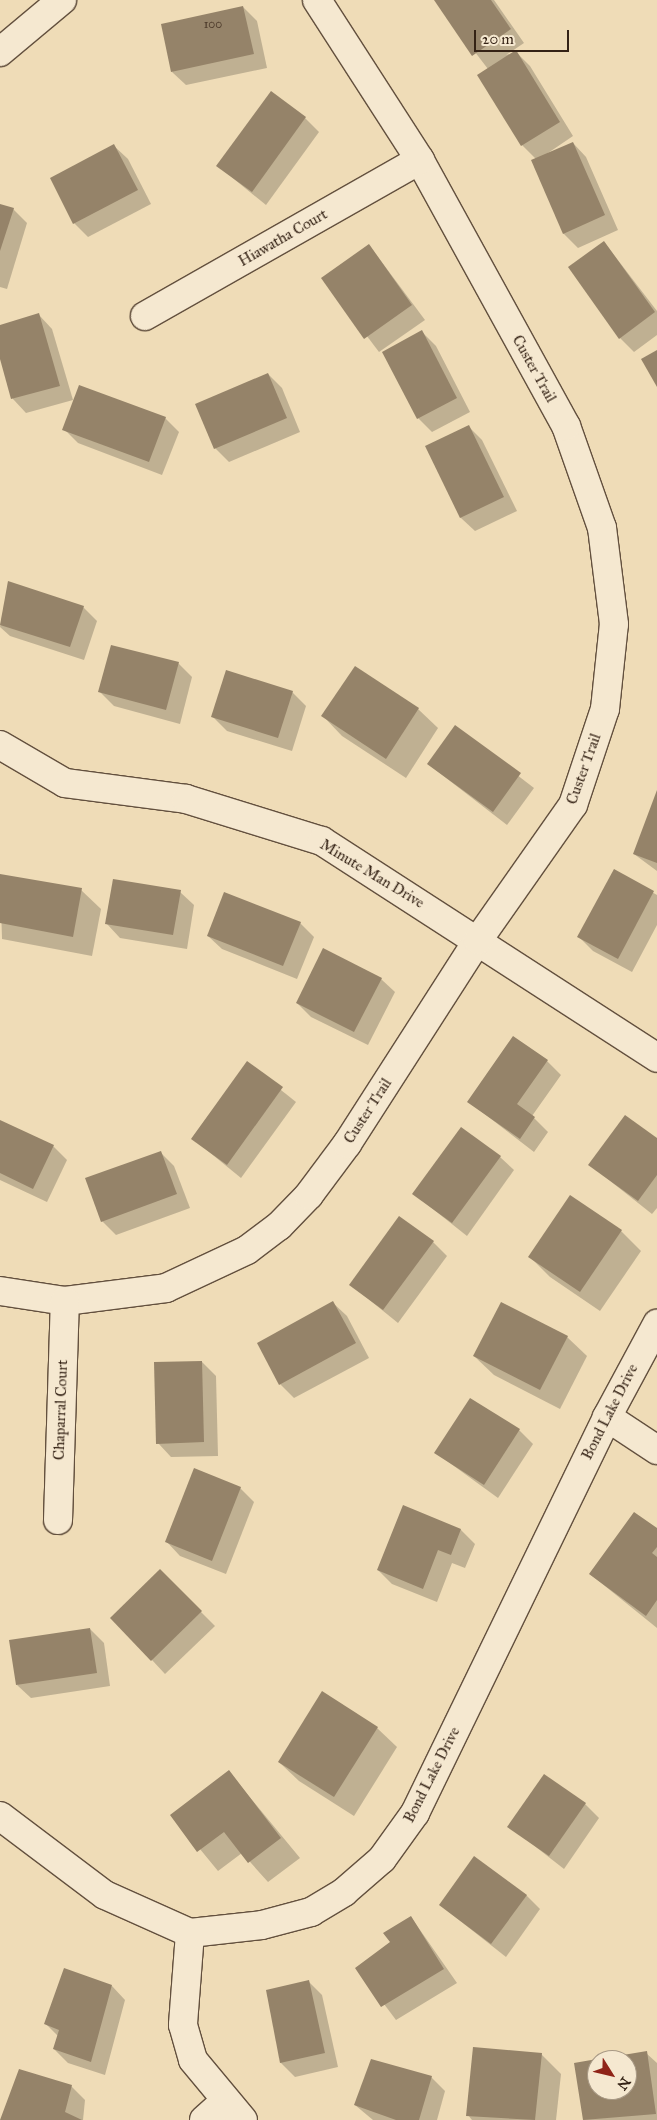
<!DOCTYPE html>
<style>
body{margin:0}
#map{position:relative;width:657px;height:2120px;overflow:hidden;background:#efdcb7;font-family:"IM FELL Great Primer",serif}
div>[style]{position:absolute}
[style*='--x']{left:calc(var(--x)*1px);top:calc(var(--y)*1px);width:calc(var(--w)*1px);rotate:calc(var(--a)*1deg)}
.shadow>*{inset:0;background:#0003}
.building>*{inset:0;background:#958369}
.roads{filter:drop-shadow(1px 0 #63503e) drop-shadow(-1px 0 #63503e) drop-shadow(0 1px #63503e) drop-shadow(0 -1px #63503e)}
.minor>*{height:28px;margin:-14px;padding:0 14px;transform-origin:14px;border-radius:14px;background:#f5e8d0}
span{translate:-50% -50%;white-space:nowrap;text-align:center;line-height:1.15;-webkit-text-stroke:4px #f5e8d0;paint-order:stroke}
.number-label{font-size:12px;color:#4c3a2a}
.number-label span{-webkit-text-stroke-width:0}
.street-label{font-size:15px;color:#342215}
.north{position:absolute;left:587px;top:2050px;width:50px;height:50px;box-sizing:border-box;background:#f5e8d0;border:1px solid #a89985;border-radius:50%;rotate:126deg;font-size:14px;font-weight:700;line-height:20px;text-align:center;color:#342215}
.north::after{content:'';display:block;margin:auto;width:18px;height:22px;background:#8f2418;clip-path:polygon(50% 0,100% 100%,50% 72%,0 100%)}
.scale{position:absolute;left:474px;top:30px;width:95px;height:22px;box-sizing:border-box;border:2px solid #342215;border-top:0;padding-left:6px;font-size:15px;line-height:18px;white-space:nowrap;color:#342215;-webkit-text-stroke:4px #f5e8d0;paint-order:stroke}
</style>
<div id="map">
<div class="shadow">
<i style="clip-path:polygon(435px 0,494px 0,524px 43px,506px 55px,516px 52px,530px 66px,573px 136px,545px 155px,573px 143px,586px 157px,618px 230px,578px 248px,564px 234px,532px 161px,536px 159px,522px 145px,488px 69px)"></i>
<i style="clip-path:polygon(243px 7px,257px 21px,267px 68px,186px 85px,172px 72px)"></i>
<i style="clip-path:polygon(305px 118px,319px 132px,266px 205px,218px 166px)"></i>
<i style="clip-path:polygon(114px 146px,128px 159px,151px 204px,88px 237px,74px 223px)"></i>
<i style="clip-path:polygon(0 205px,13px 209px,27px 223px,7px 289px,0 287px)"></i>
<i style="clip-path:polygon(604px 242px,657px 311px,657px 335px,634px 352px,620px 338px)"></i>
<i style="clip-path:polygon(369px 245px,425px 320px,379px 352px,323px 278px)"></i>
<i style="clip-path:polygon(39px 315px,52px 329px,73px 400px,26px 413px,13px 399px,0 355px,0 326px)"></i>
<i style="clip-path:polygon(422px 332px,436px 346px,470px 412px,432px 432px,418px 418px)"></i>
<i style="clip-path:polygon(268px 374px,282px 388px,300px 432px,229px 462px,215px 448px)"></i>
<i style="clip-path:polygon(165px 418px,179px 432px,162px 475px,78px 443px,64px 429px)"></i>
<i style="clip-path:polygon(468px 426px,482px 440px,517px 511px,475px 531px,461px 518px,427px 447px)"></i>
<i style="clip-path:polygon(9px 583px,83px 607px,97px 621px,84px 660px,10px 636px,0 627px)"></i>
<i style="clip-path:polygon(178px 663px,192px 677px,180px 724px,114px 706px,100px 692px)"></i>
<i style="clip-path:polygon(292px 692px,306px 706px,292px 751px,227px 731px,213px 717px)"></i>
<i style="clip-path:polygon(418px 709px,438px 728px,406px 778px,342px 736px,323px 716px)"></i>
<i style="clip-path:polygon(455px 727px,534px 788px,507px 825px,428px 764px)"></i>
<i style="clip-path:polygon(657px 793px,657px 871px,634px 854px)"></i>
<i style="clip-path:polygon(615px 871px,657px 895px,657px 925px,632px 972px,593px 951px,579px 937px)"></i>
<i style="clip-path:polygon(0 875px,81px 890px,101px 909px,92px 956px,2px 939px)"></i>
<i style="clip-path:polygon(180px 892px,194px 905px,187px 949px,120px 938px,107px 924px)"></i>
<i style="clip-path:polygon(300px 923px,314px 937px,297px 979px,222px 949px,208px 936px)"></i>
<i style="clip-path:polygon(381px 979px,395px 992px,368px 1045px,311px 1017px,297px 1003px)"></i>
<i style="clip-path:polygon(547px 1061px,561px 1075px,532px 1116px,548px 1132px,534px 1152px,469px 1102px)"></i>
<i style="clip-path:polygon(247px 1063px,296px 1102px,241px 1178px,192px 1138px)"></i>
<i style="clip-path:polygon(0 1121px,53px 1146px,67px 1160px,47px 1202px,0 1180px)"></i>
<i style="clip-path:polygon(657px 1140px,657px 1208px,652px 1214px,590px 1165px)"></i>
<i style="clip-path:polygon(160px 1152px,174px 1166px,190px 1208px,116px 1235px,102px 1221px)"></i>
<i style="clip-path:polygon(500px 1157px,514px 1170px,467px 1236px,414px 1194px)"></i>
<i style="clip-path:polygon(571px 1197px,621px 1231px,641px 1251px,600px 1311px,550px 1277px,530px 1257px)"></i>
<i style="clip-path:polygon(433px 1242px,447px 1256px,398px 1323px,351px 1285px)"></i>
<i style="clip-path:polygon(333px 1303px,347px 1316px,369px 1358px,294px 1398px,280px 1384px)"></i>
<i style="clip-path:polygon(567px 1337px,587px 1356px,560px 1409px,494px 1375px,474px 1356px)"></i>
<i style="clip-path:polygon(202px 1362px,216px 1376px,218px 1456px,171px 1457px,158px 1443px)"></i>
<i style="clip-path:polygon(519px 1430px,533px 1444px,498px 1498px,436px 1453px)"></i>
<i style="clip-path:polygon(240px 1488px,254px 1502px,226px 1574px,180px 1556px,167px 1542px)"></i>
<i style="clip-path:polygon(403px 1507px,461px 1530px,475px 1544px,465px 1568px,452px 1563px,437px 1602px,392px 1584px,378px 1570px)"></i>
<i style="clip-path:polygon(657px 1530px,657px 1628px,590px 1574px)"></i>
<i style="clip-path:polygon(160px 1571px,215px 1626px,165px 1674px,152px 1660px)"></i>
<i style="clip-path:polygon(90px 1629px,104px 1643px,110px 1686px,31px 1698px,17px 1685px)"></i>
<i style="clip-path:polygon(377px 1728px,397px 1747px,354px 1816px,299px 1781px,279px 1762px)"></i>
<i style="clip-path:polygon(229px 1772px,300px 1858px,268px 1882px,242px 1853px,218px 1871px,172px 1815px)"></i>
<i style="clip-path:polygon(585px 1804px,599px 1818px,564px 1869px,509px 1826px)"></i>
<i style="clip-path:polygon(526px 1895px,540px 1909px,506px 1957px,440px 1905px)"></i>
<i style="clip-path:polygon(411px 1917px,457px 1983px,396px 2020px,357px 1968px,391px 1942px)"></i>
<i style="clip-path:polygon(308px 1981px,322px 1995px,338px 2067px,295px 2077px,281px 2063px,268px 1991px)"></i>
<i style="clip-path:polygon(112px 1986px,125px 2000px,105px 2075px,68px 2063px,54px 2049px,58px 2036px,46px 2024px)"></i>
<i style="clip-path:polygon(646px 2053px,657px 2063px,657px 2120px,584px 2120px,576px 2064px,597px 2061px,597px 2090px,627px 2090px,627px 2060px,601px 2060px)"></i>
<i style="clip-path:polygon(541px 2054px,561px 2074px,556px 2120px,472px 2120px,468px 2115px)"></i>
<i style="clip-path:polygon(431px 2077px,445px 2091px,437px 2120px,373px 2120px,355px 2105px)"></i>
<i style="clip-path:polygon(71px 2086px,85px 2100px,83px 2120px,1px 2120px)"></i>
</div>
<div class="building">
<i style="clip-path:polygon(434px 0,491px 0,511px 29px,472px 56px)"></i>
<i style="clip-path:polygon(243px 6px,254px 54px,171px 72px,161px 24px)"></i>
<i style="clip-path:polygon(516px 50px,560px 122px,521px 146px,477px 75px)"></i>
<i style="clip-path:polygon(271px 91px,306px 117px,252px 192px,216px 166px)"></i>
<i style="clip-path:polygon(573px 142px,605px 215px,563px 234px,531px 160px)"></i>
<i style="clip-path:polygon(114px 144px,138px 190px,73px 224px,50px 178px)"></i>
<i style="clip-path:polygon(0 204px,14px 208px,0 251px)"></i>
<i style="clip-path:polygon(604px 241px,655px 312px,619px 339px,568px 267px)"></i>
<i style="clip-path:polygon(369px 244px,412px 305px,364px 339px,321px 278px)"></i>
<i style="clip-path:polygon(39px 313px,60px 386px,11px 399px,0 359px,0 325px)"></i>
<i style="clip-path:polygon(422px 330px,457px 398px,417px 419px,382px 352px)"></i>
<i style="clip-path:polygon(657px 350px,657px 387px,641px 359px)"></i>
<i style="clip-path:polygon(268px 373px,287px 418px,214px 449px,195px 404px)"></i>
<i style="clip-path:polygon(79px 385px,166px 417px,149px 462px,62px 430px)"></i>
<i style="clip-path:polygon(469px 425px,504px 497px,460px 518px,425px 446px)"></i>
<i style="clip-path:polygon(8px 581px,84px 606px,70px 647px,0 625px)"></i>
<i style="clip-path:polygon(111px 645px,179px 662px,166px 710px,98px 692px)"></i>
<i style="clip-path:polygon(355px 666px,419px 708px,386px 759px,321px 716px)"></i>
<i style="clip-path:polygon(226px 670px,293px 691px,278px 738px,211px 717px)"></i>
<i style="clip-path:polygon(455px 725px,521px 773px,493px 812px,427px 764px)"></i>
<i style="clip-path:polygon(657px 790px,657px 863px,633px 854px)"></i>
<i style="clip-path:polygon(614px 869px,654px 891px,618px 959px,577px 937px)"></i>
<i style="clip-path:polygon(0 874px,82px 888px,73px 937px,0 923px)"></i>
<i style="clip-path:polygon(113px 879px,181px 890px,173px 935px,105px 924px)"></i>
<i style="clip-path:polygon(224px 892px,301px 922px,283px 966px,207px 936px)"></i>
<i style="clip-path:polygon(323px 948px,382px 978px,354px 1032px,296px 1003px)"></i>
<i style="clip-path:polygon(513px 1036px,548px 1060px,517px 1104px,535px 1117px,520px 1139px,467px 1102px)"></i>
<i style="clip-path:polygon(247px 1061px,283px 1087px,227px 1165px,191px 1139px)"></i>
<i style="clip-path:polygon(625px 1115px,657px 1138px,657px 1175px,638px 1201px,588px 1165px)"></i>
<i style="clip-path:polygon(0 1120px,54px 1145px,33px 1189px,0 1173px)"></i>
<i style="clip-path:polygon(461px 1127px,501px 1156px,452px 1223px,412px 1194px)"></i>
<i style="clip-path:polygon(161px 1151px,177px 1194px,101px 1222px,85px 1178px)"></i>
<i style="clip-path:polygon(570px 1195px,622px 1230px,580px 1292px,528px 1257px)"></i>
<i style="clip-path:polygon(399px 1216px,434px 1241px,383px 1310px,349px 1285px)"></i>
<i style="clip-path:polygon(333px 1301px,356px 1343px,279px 1385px,257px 1343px)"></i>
<i style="clip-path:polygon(501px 1302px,568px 1336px,540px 1390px,473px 1356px)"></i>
<i style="clip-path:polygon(202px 1361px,204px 1442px,156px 1444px,154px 1362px)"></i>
<i style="clip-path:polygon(470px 1398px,520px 1429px,484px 1485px,434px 1453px)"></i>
<i style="clip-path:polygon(194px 1468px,241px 1487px,212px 1561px,165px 1542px)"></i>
<i style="clip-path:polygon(403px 1505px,461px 1529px,451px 1555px,438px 1550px,423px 1589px,377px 1570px)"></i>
<i style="clip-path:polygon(634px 1512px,657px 1528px,657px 1547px,652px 1553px,657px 1557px,657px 1600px,646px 1616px,589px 1574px)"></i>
<i style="clip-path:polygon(160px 1569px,202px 1611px,151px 1661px,110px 1618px)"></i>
<i style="clip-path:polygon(90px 1628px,97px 1673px,16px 1685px,9px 1640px)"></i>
<i style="clip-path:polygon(322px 1691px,378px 1727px,334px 1797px,278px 1762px)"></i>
<i style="clip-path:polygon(229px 1770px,281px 1838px,248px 1863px,224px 1832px,197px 1852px,170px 1815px)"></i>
<i style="clip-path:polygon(544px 1774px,586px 1803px,549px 1856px,507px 1827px)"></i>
<i style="clip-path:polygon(474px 1856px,527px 1895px,491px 1944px,439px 1905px)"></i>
<i style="clip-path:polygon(411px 1916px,444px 1969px,381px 2007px,355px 1968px,390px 1942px,383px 1933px)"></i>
<i style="clip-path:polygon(64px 1968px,112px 1985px,91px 2062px,53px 2049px,59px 2030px,44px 2024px)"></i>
<i style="clip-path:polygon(309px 1980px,325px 2053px,280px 2063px,266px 1990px)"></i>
<i style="clip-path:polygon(473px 2047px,542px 2053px,535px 2120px,466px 2116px)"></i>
<i style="clip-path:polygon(647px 2051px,656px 2114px,583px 2120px,574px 2063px,597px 2059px,597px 2090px,627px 2090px,627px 2060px,599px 2059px)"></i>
<i style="clip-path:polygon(371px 2059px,432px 2076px,419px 2120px,396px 2120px,354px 2105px)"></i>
<i style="clip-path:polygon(19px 2069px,72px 2085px,65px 2112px,82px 2120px,0 2120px)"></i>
</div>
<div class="roads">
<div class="minor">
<i style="--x:0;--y:52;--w:81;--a:-40"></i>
<i style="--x:145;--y:316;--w:316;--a:-29.6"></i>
<i style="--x:0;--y:745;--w:75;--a:30.3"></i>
<i style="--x:65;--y:783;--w:122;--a:7.5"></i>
<i style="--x:186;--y:799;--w:142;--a:17.2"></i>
<i style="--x:322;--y:841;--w:399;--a:32.9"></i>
<i style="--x:0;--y:1291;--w:66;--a:8.7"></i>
<i style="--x:65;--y:1301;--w:102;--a:-7.3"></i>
<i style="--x:166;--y:1288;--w:89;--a:-25.1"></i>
<i style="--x:247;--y:1250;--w:40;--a:-37"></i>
<i style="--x:279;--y:1226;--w:43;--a:-45.9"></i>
<i style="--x:309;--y:1195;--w:64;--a:-53.3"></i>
<i style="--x:347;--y:1144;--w:242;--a:-57.3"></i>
<i style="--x:478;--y:940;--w:165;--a:-54.9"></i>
<i style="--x:573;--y:805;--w:101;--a:-71.6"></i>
<i style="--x:605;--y:709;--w:85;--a:-84"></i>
<i style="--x:614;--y:624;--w:97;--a:-97.1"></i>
<i style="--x:602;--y:528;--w:108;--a:-109.4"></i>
<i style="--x:566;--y:426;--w:303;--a:-118.8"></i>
<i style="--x:420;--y:160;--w:190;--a:-122.8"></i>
<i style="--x:607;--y:1417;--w:60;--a:33.4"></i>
<i style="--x:58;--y:1520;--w:219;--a:-88.2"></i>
<i style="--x:0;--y:1816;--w:131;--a:37"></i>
<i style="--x:105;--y:1895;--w:93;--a:24.1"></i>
<i style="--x:190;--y:1933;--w:72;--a:-6.3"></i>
<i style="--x:262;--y:1925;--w:51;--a:-14.9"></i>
<i style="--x:311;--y:1912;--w:39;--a:-31"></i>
<i style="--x:344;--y:1892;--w:50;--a:-41"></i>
<i style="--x:382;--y:1859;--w:57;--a:-54.3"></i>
<i style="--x:415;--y:1813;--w:440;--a:-64.1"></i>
<i style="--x:607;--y:1417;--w:106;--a:-61.7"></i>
<i style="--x:190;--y:1933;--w:92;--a:94.4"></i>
<i style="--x:183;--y:2025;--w:36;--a:74"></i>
<i style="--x:193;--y:2060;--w:78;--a:50.2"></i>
<i style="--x:204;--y:2120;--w:27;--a:-42"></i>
</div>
</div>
<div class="number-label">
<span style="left:213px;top:25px">100</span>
</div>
<div class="street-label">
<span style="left:283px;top:238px;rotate:-30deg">Hiawatha Court</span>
<span style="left:534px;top:369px;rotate:61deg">Custer Trail</span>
<span style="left:584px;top:769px;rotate:-70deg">Custer Trail</span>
<span style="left:372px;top:874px;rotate:31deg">Minute Man Drive</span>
<span style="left:368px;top:1111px;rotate:-57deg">Custer Trail</span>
<span style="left:61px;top:1410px;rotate:-88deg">Chaparral Court</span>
<span style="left:610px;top:1412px;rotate:-63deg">Bond Lake Drive</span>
<span style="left:432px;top:1775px;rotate:-63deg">Bond Lake Drive</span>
</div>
<div class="north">N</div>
<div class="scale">20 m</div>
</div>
